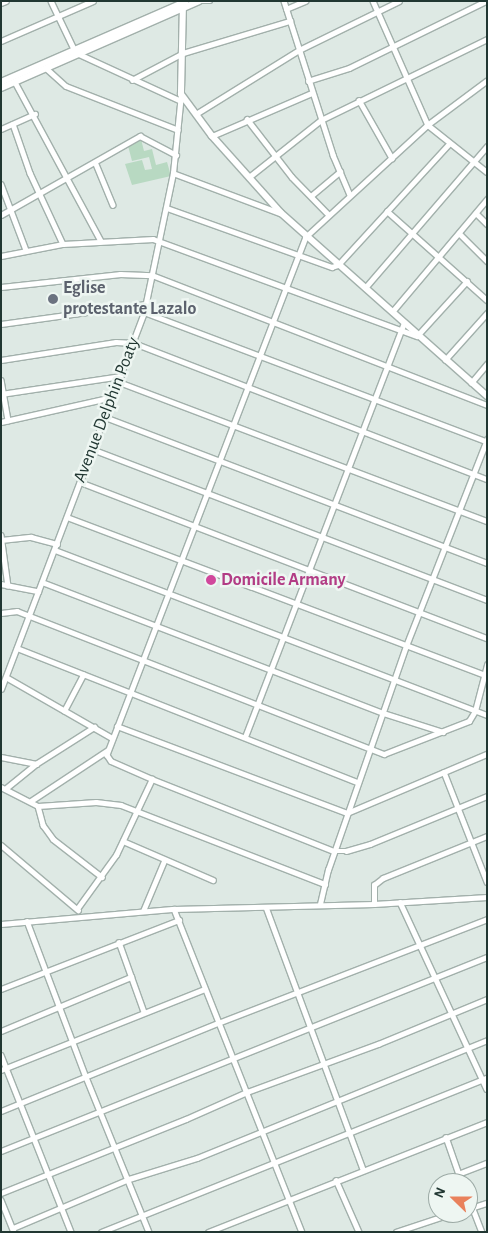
<!DOCTYPE html>
<style>
body{margin:0}
#map{position:relative;width:488px;height:1233px;overflow:hidden;background:#dee9e4;font-family:"Alegreya Sans",sans-serif}
div>[style]{position:absolute}
[style*='--x']{left:calc(var(--x)*1px);top:calc(var(--y)*1px);width:calc(var(--w)*1px);rotate:calc(var(--a)*1deg)}
.green>*{inset:0;background:#b8d9c2}
.roads{filter:drop-shadow(1px 0 #a2b0ab) drop-shadow(-1px 0 #a2b0ab) drop-shadow(0 1px #a2b0ab) drop-shadow(0 -1px #a2b0ab)}
.street>*{height:4.5px;margin:-2.25px;padding:0 2.25px;transform-origin:2.25px;border-radius:2.25px;background:#fff}
.secondary>*{height:6px;margin:-3px;padding:0 3px;transform-origin:3px;border-radius:3px;background:#fff}
.dots>*{width:14px;height:14px;translate:-50% -50%;box-sizing:border-box;border:2px solid #eef6f2;border-radius:50%}
span{translate:-50% -50%;white-space:nowrap;text-align:center;line-height:1.15;-webkit-text-stroke:5px #eef6f2;paint-order:stroke}
.worship-label{font-size:18px;color:#5b616d;font-weight:700}
.left{translate:0 -50%;text-align:left}
.street-label{font-size:18px;color:#213732}
.hotel-label{font-size:18px;color:#b23c85;font-weight:700}
.frame{position:absolute;inset:0;border:2px solid #213732;pointer-events:none}
.north{position:absolute;left:428px;top:1173px;width:50px;height:50px;box-sizing:border-box;background:#eef6f2;border:1px solid #9caaa5;border-radius:50%;rotate:292deg;font-size:14px;font-weight:700;line-height:20px;text-align:center;color:#213732}
.north::after{content:'';display:block;margin:auto;width:18px;height:22px;background:#e9815c;clip-path:polygon(50% 0,100% 100%,50% 72%,0 100%)}
</style>
<div id="map">
<div class="green">
<i style="clip-path:polygon(141px 139px,144px 151px,152px 149px,156px 165px,167px 162px,171px 176px,132px 185px,125px 164px,142px 160px,145px 170px,152px 169px,149px 157px,132px 161px,127px 142px)"></i>
</div>
<div class="roads">
<div class="street">
<i style="--x:51;--y:1;--w:55;--a:64.4"></i>
<i style="--x:198;--y:1;--w:12;--a:0"></i>
<i style="--x:284;--y:1;--w:162;--a:72.3"></i>
<i style="--x:333;--y:155;--w:43;--a:67"></i>
<i style="--x:373;--y:1;--w:136;--a:66.1"></i>
<i style="--x:428;--y:125;--w:75;--a:38.5"></i>
<i style="--x:1;--y:3;--w:5;--a:-22"></i>
<i style="--x:286;--y:9;--w:21;--a:-23"></i>
<i style="--x:1;--y:41;--w:100;--a:-23.5"></i>
<i style="--x:79;--y:54;--w:112;--a:24.7"></i>
<i style="--x:47;--y:69;--w:25;--a:42"></i>
<i style="--x:66;--y:86;--w:120;--a:21.4"></i>
<i style="--x:132;--y:80;--w:58;--a:-27.9"></i>
<i style="--x:183;--y:53;--w:112;--a:-16.7"></i>
<i style="--x:308;--y:81;--w:43;--a:-17.6"></i>
<i style="--x:349;--y:68;--w:153;--a:-26.1"></i>
<i style="--x:487;--y:81;--w:74;--a:143.3"></i>
<i style="--x:428;--y:125;--w:166;--a:137.4"></i>
<i style="--x:306;--y:237;--w:555;--a:111.02"></i>
<i style="--x:107;--y:755;--w:7;--a:56"></i>
<i style="--x:111;--y:761;--w:45;--a:23.7"></i>
<i style="--x:152;--y:779;--w:196;--a:21.6"></i>
<i style="--x:334;--y:851;--w:12;--a:0"></i>
<i style="--x:346;--y:851;--w:25;--a:-16"></i>
<i style="--x:370;--y:844;--w:126;--a:-22.3"></i>
<i style="--x:15;--y:82;--w:181;--a:61.6"></i>
<i style="--x:359;--y:100;--w:67;--a:60.4"></i>
<i style="--x:196;--y:114;--w:121;--a:-31.9"></i>
<i style="--x:299;--y:50;--w:111;--a:-26.1"></i>
<i style="--x:247;--y:119;--w:73;--a:52.2"></i>
<i style="--x:292;--y:177;--w:52;--a:45.8"></i>
<i style="--x:13;--y:124;--w:52;--a:70.9"></i>
<i style="--x:30;--y:173;--w:78;--a:65.1"></i>
<i style="--x:1;--y:129;--w:37;--a:-24"></i>
<i style="--x:212;--y:136;--w:109;--a:-23.3"></i>
<i style="--x:96;--y:164;--w:44;--a:67.5"></i>
<i style="--x:173;--y:173;--w:114;--a:20.5"></i>
<i style="--x:249;--y:177;--w:92;--a:-38.4"></i>
<i style="--x:321;--y:120;--w:185;--a:-26"></i>
<i style="--x:1;--y:184;--w:71;--a:69.3"></i>
<i style="--x:311;--y:196;--w:38;--a:-40"></i>
<i style="--x:167;--y:208;--w:175;--a:19.7"></i>
<i style="--x:332;--y:267;--w:6;--a:-18"></i>
<i style="--x:338;--y:265;--w:164;--a:-47.5"></i>
<i style="--x:387;--y:211;--w:134;--a:41.7"></i>
<i style="--x:476;--y:213;--w:16;--a:45"></i>
<i style="--x:1;--y:215;--w:160;--a:-29.6"></i>
<i style="--x:140;--y:136;--w:41;--a:27.8"></i>
<i style="--x:459;--y:233;--w:40;--a:45"></i>
<i style="--x:1;--y:256;--w:63;--a:-11"></i>
<i style="--x:63;--y:244;--w:90;--a:-3.2"></i>
<i style="--x:153;--y:239;--w:281;--a:20.2"></i>
<i style="--x:417;--y:336;--w:74;--a:-47.7"></i>
<i style="--x:1;--y:287;--w:120;--a:-6.2"></i>
<i style="--x:120;--y:274;--w:32;--a:2"></i>
<i style="--x:152;--y:275;--w:359;--a:21.2"></i>
<i style="--x:365;--y:288;--w:187;--a:-49.3"></i>
<i style="--x:144;--y:312;--w:366;--a:20.7"></i>
<i style="--x:392;--y:312;--w:148;--a:-49.9"></i>
<i style="--x:1;--y:324;--w:146;--a:-7.9"></i>
<i style="--x:1;--y:360;--w:116;--a:-8.9"></i>
<i style="--x:116;--y:342;--w:18;--a:3"></i>
<i style="--x:134;--y:343;--w:378;--a:21.1"></i>
<i style="--x:445;--y:360;--w:63;--a:-48.2"></i>
<i style="--x:1;--y:380;--w:41;--a:80.1"></i>
<i style="--x:119;--y:382;--w:393;--a:20.7"></i>
<i style="--x:471;--y:383;--w:25;--a:-50"></i>
<i style="--x:1;--y:394;--w:121;--a:-8.5"></i>
<i style="--x:105;--y:417;--w:409;--a:20.9"></i>
<i style="--x:1;--y:422;--w:115;--a:-12.6"></i>
<i style="--x:92;--y:449;--w:423;--a:20.9"></i>
<i style="--x:80;--y:482;--w:436;--a:21"></i>
<i style="--x:67;--y:517;--w:449;--a:20.7"></i>
<i style="--x:1;--y:535;--w:51;--a:82.2"></i>
<i style="--x:1;--y:540;--w:30;--a:-6"></i>
<i style="--x:31;--y:537;--w:27;--a:15"></i>
<i style="--x:55;--y:550;--w:462;--a:20.9"></i>
<i style="--x:42;--y:582;--w:365;--a:21"></i>
<i style="--x:383;--y:713;--w:63;--a:17.6"></i>
<i style="--x:1;--y:584;--w:38;--a:11"></i>
<i style="--x:1;--y:613;--w:16;--a:-7"></i>
<i style="--x:17;--y:611;--w:394;--a:21.3"></i>
<i style="--x:384;--y:754;--w:91;--a:-21.2"></i>
<i style="--x:469;--y:721;--w:12;--a:-59"></i>
<i style="--x:475;--y:711;--w:48;--a:-75.4"></i>
<i style="--x:17;--y:648;--w:366;--a:21.5"></i>
<i style="--x:6;--y:677;--w:122;--a:29.9"></i>
<i style="--x:1;--y:689;--w:403;--a:-69.2"></i>
<i style="--x:144;--y:312;--w:142;--a:-78.2"></i>
<i style="--x:173;--y:173;--w:79;--a:-84.2"></i>
<i style="--x:64;--y:711;--w:41;--a:-62.2"></i>
<i style="--x:117;--y:726;--w:246;--a:20.7"></i>
<i style="--x:347;--y:813;--w:152;--a:-22.9"></i>
<i style="--x:245;--y:737;--w:443;--a:-69"></i>
<i style="--x:1;--y:757;--w:36;--a:11"></i>
<i style="--x:444;--y:772;--w:118;--a:68.6"></i>
<i style="--x:1;--y:787;--w:42;--a:27.2"></i>
<i style="--x:38;--y:806;--w:58;--a:-3.9"></i>
<i style="--x:96;--y:802;--w:25;--a:7"></i>
<i style="--x:121;--y:805;--w:219;--a:21.2"></i>
<i style="--x:5;--y:789;--w:40;--a:-39"></i>
<i style="--x:36;--y:764;--w:69;--a:-32.5"></i>
<i style="--x:31;--y:801;--w:92;--a:-33.5"></i>
<i style="--x:38;--y:806;--w:20;--a:75"></i>
<i style="--x:43;--y:825;--w:17;--a:54"></i>
<i style="--x:53;--y:839;--w:62;--a:37.8"></i>
<i style="--x:123;--y:841;--w:98;--a:23.4"></i>
<i style="--x:1;--y:845;--w:101;--a:40.2"></i>
<i style="--x:400;--y:902;--w:206;--a:65.1"></i>
<i style="--x:320;--y:904;--w:35;--a:-77"></i>
<i style="--x:328;--y:870;--w:237;--a:-70.8"></i>
<i style="--x:406;--y:646;--w:222;--a:-68.6"></i>
<i style="--x:374;--y:904;--w:19;--a:-90"></i>
<i style="--x:374;--y:885;--w:11;--a:-38"></i>
<i style="--x:383;--y:878;--w:112;--a:-22"></i>
<i style="--x:266;--y:907;--w:279;--a:69.7"></i>
<i style="--x:77;--y:909;--w:67;--a:-54.2"></i>
<i style="--x:116;--y:855;--w:84;--a:-64.7"></i>
<i style="--x:174;--y:909;--w:347;--a:68.4"></i>
<i style="--x:143;--y:911;--w:54;--a:-67.2"></i>
<i style="--x:27;--y:921;--w:167;--a:69.3"></i>
<i style="--x:86;--y:1077;--w:167;--a:67.9"></i>
<i style="--x:1;--y:924;--w:174;--a:-5"></i>
<i style="--x:174;--y:909;--w:200;--a:-1.4"></i>
<i style="--x:374;--y:904;--w:113;--a:-3.5"></i>
<i style="--x:119;--y:942;--w:74;--a:70.3"></i>
<i style="--x:1;--y:989;--w:191;--a:-21.2"></i>
<i style="--x:1;--y:1031;--w:141;--a:-22.6"></i>
<i style="--x:1;--y:1055;--w:190;--a:68.4"></i>
<i style="--x:1;--y:1070;--w:219;--a:-21.7"></i>
<i style="--x:1;--y:1111;--w:234;--a:-22.1"></i>
<i style="--x:218;--y:1023;--w:288;--a:-21.1"></i>
<i style="--x:446;--y:1137;--w:49;--a:70.8"></i>
<i style="--x:1;--y:1151;--w:523;--a:-21.76"></i>
<i style="--x:458;--y:1174;--w:31;--a:-21"></i>
<i style="--x:336;--y:1180;--w:57;--a:66.1"></i>
<i style="--x:1;--y:1193;--w:199;--a:-21.8"></i>
<i style="--x:186;--y:1119;--w:67;--a:-23.9"></i>
<i style="--x:247;--y:1092;--w:140;--a:-20.1"></i>
<i style="--x:378;--y:1044;--w:118;--a:-22.4"></i>
<i style="--x:468;--y:1196;--w:39;--a:69"></i>
<i style="--x:1;--y:1200;--w:35;--a:68"></i>
<i style="--x:468;--y:1209;--w:20;--a:-18"></i>
<i style="--x:13;--y:1228;--w:126;--a:-22.9"></i>
<i style="--x:129;--y:1179;--w:71;--a:-17.2"></i>
<i style="--x:197;--y:1158;--w:313;--a:-22.1"></i>
<i style="--x:101;--y:1232;--w:416;--a:-21.8"></i>
<i style="--x:208;--y:1232;--w:300;--a:-21.5"></i>
<i style="--x:396;--y:1232;--w:60;--a:-18.4"></i>
</div>
<div class="secondary">
<i style="--x:183;--y:3;--w:91;--a:91.3"></i>
<i style="--x:181;--y:94;--w:52;--a:53.6"></i>
<i style="--x:212;--y:136;--w:103;--a:48.1"></i>
<i style="--x:281;--y:213;--w:276;--a:41.6"></i>
<i style="--x:1;--y:82;--w:201;--a:-23.5"></i>
<i style="--x:1;--y:88;--w:216;--a:-23.7"></i>
</div>
</div>
<div class="dots">
<i style="left:53px;top:299px;background:#6b7280"></i>
<i style="left:211px;top:580px;background:#d1479c"></i>
</div>
<div class="worship-label">
<span class="left" style="left:63px;top:299px">Eglise<br>protestante Lazalo</span>
</div>
<div class="street-label">
<span style="left:107px;top:410px;rotate:-69deg">Avenue Delphin Poaty</span>
</div>
<div class="hotel-label">
<span class="left" style="left:221px;top:580px">Domicile Armany</span>
</div>
<div class="frame"></div>
<div class="north">N</div>
</div>
